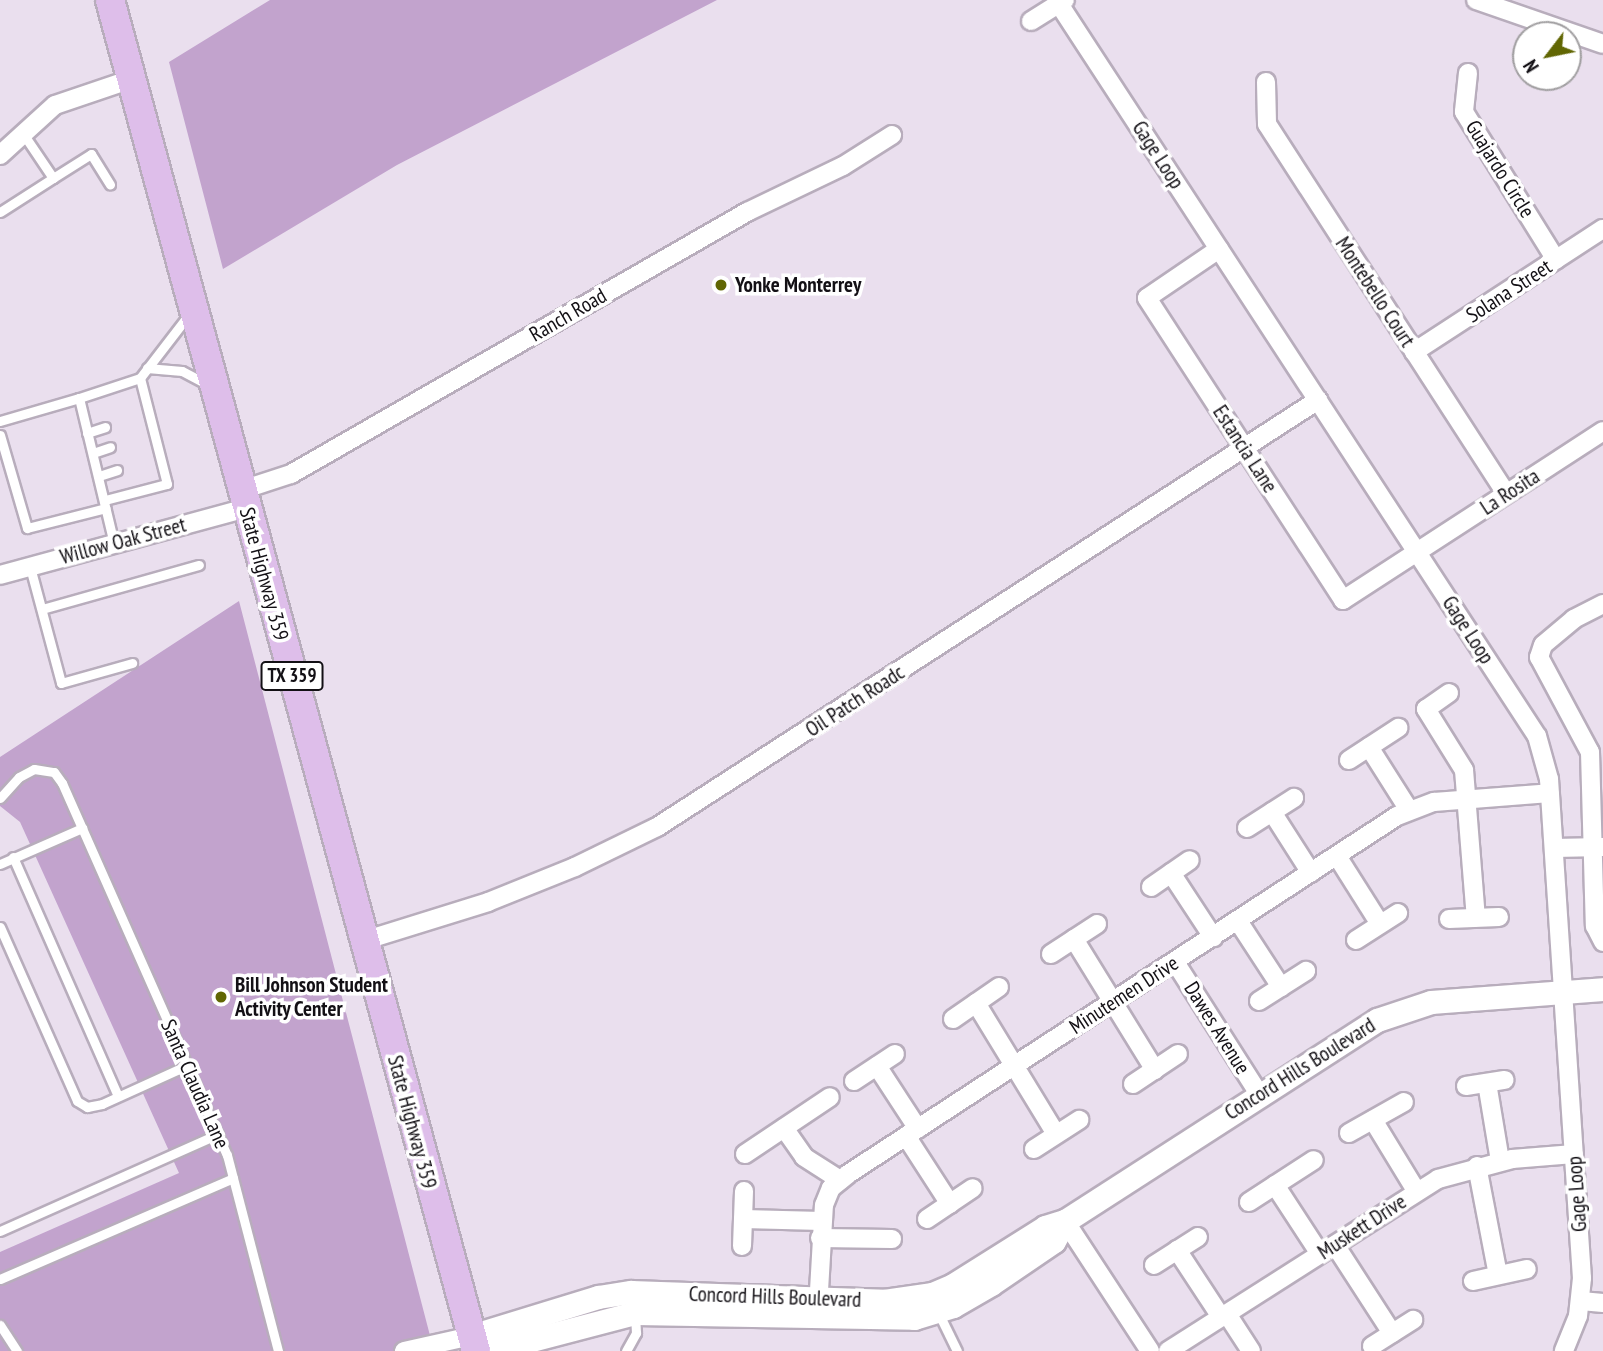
<!DOCTYPE html>
<style>
body{margin:0}
#map{position:relative;width:1603px;height:1351px;overflow:hidden;background:#eadfee;font-family:"PT Sans Narrow",sans-serif}
div>[style]{position:absolute}
[style*='--x']{left:calc(var(--x)*1px);top:calc(var(--y)*1px);width:calc(var(--w)*1px);rotate:calc(var(--a)*1deg)}
.green>*{inset:0;background:#c2a3cd}
.roads{filter:drop-shadow(2px 0 #b8adbc) drop-shadow(-2px 0 #b8adbc) drop-shadow(0 2px #b8adbc) drop-shadow(0 -2px #b8adbc)}
.service>*{height:9px;margin:-4.5px;padding:0 4.5px;transform-origin:4.5px;border-radius:4.5px;background:#fff}
.minor>*{height:18px;margin:-9px;padding:0 9px;transform-origin:9px;border-radius:9px;background:#fff}
.tertiary>*{height:23px;margin:-11.5px;padding:0 11.5px;transform-origin:11.5px;border-radius:11.5px;background:#fff}
.primary>*{height:28px;margin:-14px;padding:0 14px;transform-origin:14px;border-radius:14px;background:#debeea}
.dots>*{width:19px;height:19px;translate:-50% -50%;box-sizing:border-box;border:4px solid #fff;border-radius:50%}
span{translate:-50% -50%;white-space:nowrap;text-align:center;line-height:1.15;-webkit-text-stroke:7px #fff;paint-order:stroke}
.shield-label span{padding:2px 5px;background:#fff;border:2px solid;border-radius:5px;-webkit-text-stroke-width:0}
.shield-label{font-size:19px;color:#131015;font-weight:700}
.street-label{font-size:21px;color:#131015}
.poi-label{font-size:21px;color:#131015;font-weight:700}
.left{translate:0 -50%;text-align:left}
.north{position:absolute;left:1512px;top:21px;width:70px;height:70px;box-sizing:border-box;background:#fff;border:2px solid #a19fa1;border-radius:50%;rotate:238deg;font-size:19px;font-weight:700;line-height:28px;text-align:center;color:#131015}
.north::after{content:'';display:block;margin:auto;width:24px;height:32px;background:#616603;clip-path:polygon(50% 0,100% 100%,50% 72%,0 100%)}
</style>
<div id="map">
<div class="green">
<i style="clip-path:polygon(270px 0,717px 0,397px 165px,223px 269px,169px 62px)"></i>
<i style="clip-path:polygon(239px 601px,434px 1351px,0 1351px,0 1252px,179px 1173px,20px 822px,0 806px,0 757px)"></i>
</div>
<div class="roads">
<div class="service">
<i style="--x:24;--y:135;--w:52;--a:56"></i>
<i style="--x:53;--y:178;--w:45;--a:-32.3"></i>
<i style="--x:91;--y:154;--w:36;--a:58"></i>
<i style="--x:0;--y:212;--w:63;--a:-32.7"></i>
<i style="--x:147;--y:368;--w:35;--a:5"></i>
<i style="--x:182;--y:371;--w:30;--a:28"></i>
<i style="--x:140;--y:378;--w:82;--a:-52.4"></i>
<i style="--x:0;--y:421;--w:82;--a:-16.2"></i>
<i style="--x:87;--y:433;--w:19;--a:-18"></i>
<i style="--x:0;--y:435;--w:97;--a:73.8"></i>
<i style="--x:27;--y:528;--w:81;--a:-14.2"></i>
<i style="--x:93;--y:453;--w:18;--a:-19"></i>
<i style="--x:99;--y:476;--w:19;--a:-18"></i>
<i style="--x:105;--y:500;--w:64;--a:-14.5"></i>
<i style="--x:167;--y:484;--w:109;--a:-104.3"></i>
<i style="--x:140;--y:378;--w:64;--a:161.8"></i>
<i style="--x:79;--y:398;--w:150;--a:76.5"></i>
<i style="--x:30;--y:567;--w:120;--a:75"></i>
<i style="--x:61;--y:683;--w:74;--a:-15.7"></i>
<i style="--x:42;--y:609;--w:163;--a:-15.7"></i>
<i style="--x:0;--y:798;--w:28;--a:-48"></i>
<i style="--x:19;--y:777;--w:17;--a:-28"></i>
<i style="--x:34;--y:769;--w:20;--a:9"></i>
<i style="--x:54;--y:772;--w:14;--a:54"></i>
<i style="--x:62;--y:783;--w:407;--a:66.1"></i>
<i style="--x:227;--y:1155;--w:203;--a:75.4"></i>
<i style="--x:13;--y:857;--w:261;--a:66.3"></i>
<i style="--x:0;--y:864;--w:90;--a:-23.7"></i>
<i style="--x:0;--y:927;--w:190;--a:66.1"></i>
<i style="--x:77;--y:1101;--w:12;--a:31"></i>
<i style="--x:87;--y:1107;--w:15;--a:-11"></i>
<i style="--x:102;--y:1104;--w:94;--a:-24.4"></i>
<i style="--x:0;--y:1231;--w:239;--a:-24"></i>
<i style="--x:0;--y:1279;--w:254;--a:-23.4"></i>
<i style="--x:938;--y:1312;--w:43;--a:64"></i>
<i style="--x:0;--y:1325;--w:31;--a:57"></i>
<i style="--x:626;--y:1351;--w:21;--a:-61"></i>
<i style="--x:636;--y:1333;--w:18;--a:-93"></i>
</div>
<div class="minor">
<i style="--x:1476;--y:0;--w:134;--a:19.1"></i>
<i style="--x:1059;--y:4;--w:874;--a:56.86"></i>
<i style="--x:1537;--y:736;--w:45;--a:74.4"></i>
<i style="--x:1549;--y:779;--w:500;--a:86.22"></i>
<i style="--x:1582;--y:1278;--w:38;--a:96"></i>
<i style="--x:1578;--y:1316;--w:38;--a:112"></i>
<i style="--x:1031;--y:21;--w:40;--a:-32"></i>
<i style="--x:1468;--y:73;--w:39;--a:96"></i>
<i style="--x:1464;--y:112;--w:174;--a:58.1"></i>
<i style="--x:1266;--y:82;--w:42;--a:88.6"></i>
<i style="--x:1267;--y:124;--w:440;--a:57.1"></i>
<i style="--x:0;--y:155;--w:74;--a:-42.3"></i>
<i style="--x:55;--y:105;--w:81;--a:-18.7"></i>
<i style="--x:1219;--y:249;--w:87;--a:145.8"></i>
<i style="--x:1147;--y:298;--w:360;--a:57"></i>
<i style="--x:1343;--y:600;--w:310;--a:-33"></i>
<i style="--x:1414;--y:352;--w:225;--a:-33.1"></i>
<i style="--x:242;--y:490;--w:52;--a:-18.1"></i>
<i style="--x:291;--y:474;--w:526;--a:-29.88"></i>
<i style="--x:747;--y:212;--w:106;--a:-25.6"></i>
<i style="--x:843;--y:166;--w:58;--a:-32.3"></i>
<i style="--x:0;--y:575;--w:256;--a:-15.2"></i>
<i style="--x:1603;--y:604;--w:33;--a:153"></i>
<i style="--x:1574;--y:619;--w:40;--a:140"></i>
<i style="--x:1543;--y:645;--w:13;--a:108"></i>
<i style="--x:1539;--y:657;--w:108;--a:61.8"></i>
<i style="--x:1590;--y:752;--w:174;--a:88.4"></i>
<i style="--x:1595;--y:926;--w:18;--a:63"></i>
<i style="--x:1449;--y:693;--w:28;--a:145"></i>
<i style="--x:1426;--y:709;--w:72;--a:58.1"></i>
<i style="--x:1464;--y:770;--w:148;--a:85.4"></i>
<i style="--x:1369;--y:747;--w:75;--a:57.6"></i>
<i style="--x:1349;--y:760;--w:59;--a:-33.1"></i>
<i style="--x:1272;--y:812;--w:72;--a:57.4"></i>
<i style="--x:1247;--y:828;--w:56;--a:-32.6"></i>
<i style="--x:1554;--y:848;--w:49;--a:-1.2"></i>
<i style="--x:1337;--y:856;--w:80;--a:57.7"></i>
<i style="--x:1171;--y:873;--w:77;--a:56.7"></i>
<i style="--x:1151;--y:887;--w:47;--a:-34.7"></i>
<i style="--x:1449;--y:919;--w:50;--a:-2.3"></i>
<i style="--x:1238;--y:921;--w:79;--a:56.9"></i>
<i style="--x:1074;--y:939;--w:154;--a:58.3"></i>
<i style="--x:1356;--y:940;--w:50;--a:-32.7"></i>
<i style="--x:363;--y:941;--w:131;--a:-17.3"></i>
<i style="--x:488;--y:902;--w:94;--a:-21.9"></i>
<i style="--x:575;--y:867;--w:91;--a:-26"></i>
<i style="--x:657;--y:827;--w:787;--a:-32.86"></i>
<i style="--x:1051;--y:954;--w:55;--a:-33.1"></i>
<i style="--x:1175;--y:962;--w:156;--a:57.5"></i>
<i style="--x:1259;--y:1001;--w:56;--a:-32.6"></i>
<i style="--x:976;--y:1003;--w:153;--a:58.6"></i>
<i style="--x:953;--y:1019;--w:56;--a:-34.8"></i>
<i style="--x:877;--y:1066;--w:75;--a:56.9"></i>
<i style="--x:854;--y:1081;--w:49;--a:-33.4"></i>
<i style="--x:1487;--y:1083;--w:79;--a:80.5"></i>
<i style="--x:1133;--y:1084;--w:54;--a:-33.7"></i>
<i style="--x:1466;--y:1086;--w:39;--a:-9"></i>
<i style="--x:1373;--y:1120;--w:84;--a:58.6"></i>
<i style="--x:784;--y:1128;--w:35;--a:55"></i>
<i style="--x:804;--y:1157;--w:43;--a:32.6"></i>
<i style="--x:1349;--y:1133;--w:63;--a:-29.4"></i>
<i style="--x:906;--y:1136;--w:81;--a:57.1"></i>
<i style="--x:1034;--y:1149;--w:54;--a:-32.8"></i>
<i style="--x:745;--y:1154;--w:102;--a:-33.8"></i>
<i style="--x:1477;--y:1166;--w:111;--a:79.1"></i>
<i style="--x:1275;--y:1185;--w:82;--a:56.9"></i>
<i style="--x:1249;--y:1202;--w:77;--a:-32.9"></i>
<i style="--x:743;--y:1219;--w:79;--a:1.5"></i>
<i style="--x:927;--y:1219;--w:55;--a:-34"></i>
<i style="--x:1065;--y:1221;--w:155;--a:56.8"></i>
<i style="--x:820;--y:1238;--w:72;--a:0.8"></i>
<i style="--x:1335;--y:1245;--w:105;--a:57.1"></i>
<i style="--x:742;--y:1246;--w:55;--a:-87.9"></i>
<i style="--x:1177;--y:1250;--w:80;--a:56.7"></i>
<i style="--x:1154;--y:1265;--w:52;--a:-32.5"></i>
<i style="--x:1473;--y:1281;--w:55;--a:-12.5"></i>
<i style="--x:1581;--y:1301;--w:22;--a:5"></i>
<i style="--x:818;--y:1308;--w:103;--a:-86.7"></i>
<i style="--x:824;--y:1205;--w:18;--a:-68"></i>
<i style="--x:831;--y:1188;--w:22;--a:-39"></i>
<i style="--x:848;--y:1174;--w:655;--a:-33.11"></i>
<i style="--x:1397;--y:816;--w:40;--a:-21"></i>
<i style="--x:1434;--y:802;--w:116;--a:-4.4"></i>
<i style="--x:1227;--y:1314;--w:44;--a:57"></i>
<i style="--x:1372;--y:1346;--w:49;--a:-32.4"></i>
<i style="--x:404;--y:1351;--w:69;--a:-12.6"></i>
<i style="--x:1168;--y:1351;--w:320;--a:-32.5"></i>
<i style="--x:1438;--y:1179;--w:77;--a:-15.1"></i>
<i style="--x:1512;--y:1159;--w:62;--a:-4.6"></i>
</div>
<div class="tertiary">
<i style="--x:471;--y:1336;--w:133;--a:-17.1"></i>
<i style="--x:598;--y:1297;--w:33;--a:-9"></i>
<i style="--x:631;--y:1292;--w:253;--a:2"></i>
<i style="--x:884;--y:1301;--w:49;--a:-8.3"></i>
<i style="--x:932;--y:1294;--w:23;--a:-23"></i>
<i style="--x:953;--y:1285;--w:109;--a:-32.2"></i>
<i style="--x:1045;--y:1227;--w:21;--a:-17"></i>
<i style="--x:1065;--y:1221;--w:371;--a:-32.8"></i>
<i style="--x:1377;--y:1020;--w:57;--a:-18.4"></i>
<i style="--x:1431;--y:1002;--w:172;--a:-4.3"></i>
<i style="--x:489;--y:1351;--w:151;--a:-14.6"></i>
<i style="--x:635;--y:1313;--w:279;--a:1"></i>
<i style="--x:914;--y:1318;--w:41;--a:-17.1"></i>
<i style="--x:953;--y:1306;--w:44;--a:-30.1"></i>
<i style="--x:991;--y:1284;--w:76;--a:-34.3"></i>
<i style="--x:1054;--y:1241;--w:23;--a:-61"></i>
</div>
<div class="primary">
<i style="--x:110;--y:0;--w:1400;--a:74.84"></i>
</div>
</div>
<div class="dots">
<i style="left:721px;top:285px;background:#616603"></i>
<i style="left:221px;top:997px;background:#616603"></i>
</div>
<div class="shield-label">
<span style="left:292px;top:676px">TX 359</span>
</div>
<div class="street-label">
<span style="left:1158px;top:155px;rotate:57deg">Gage Loop</span>
<span style="left:1500px;top:169px;rotate:58deg">Guajardo Circle</span>
<span style="left:1509px;top:291px;rotate:-33deg">Solana Street</span>
<span style="left:1375px;top:292px;rotate:57deg">Montebello Court</span>
<span style="left:568px;top:315px;rotate:-30deg">Ranch Road</span>
<span style="left:1245px;top:449px;rotate:57deg">Estancia Lane</span>
<span style="left:1510px;top:492px;rotate:-33deg">La Rosita</span>
<span style="left:123px;top:541px;rotate:-15deg">Willow Oak Street</span>
<span style="left:264px;top:574px;rotate:75deg">State Highway 359</span>
<span style="left:1468px;top:630px;rotate:57deg">Gage Loop</span>
<span style="left:855px;top:701px;rotate:-33deg">Oil Patch Roadc</span>
<span style="left:1124px;top:995px;rotate:-33deg">Minutemen Drive</span>
<span style="left:1217px;top:1028px;rotate:58deg">Dawes Avenue</span>
<span style="left:1300px;top:1069px;rotate:-32deg">Concord Hills Boulevard</span>
<span style="left:195px;top:1084px;rotate:66deg">Santa Claudia Lane</span>
<span style="left:412px;top:1122px;rotate:75deg">State Highway 359</span>
<span style="left:1577px;top:1194px;rotate:-94deg">Gage Loop</span>
<span style="left:1362px;top:1227px;rotate:-33deg">Muskett Drive</span>
<span style="left:775px;top:1297px;rotate:2deg">Concord Hills Boulevard</span>
</div>
<div class="poi-label">
<span class="left" style="left:735px;top:285px">Yonke Monterrey</span>
<span class="left" style="left:235px;top:997px">Bill Johnson Student<br>Activity Center</span>
</div>
<div class="north">N</div>
</div>
